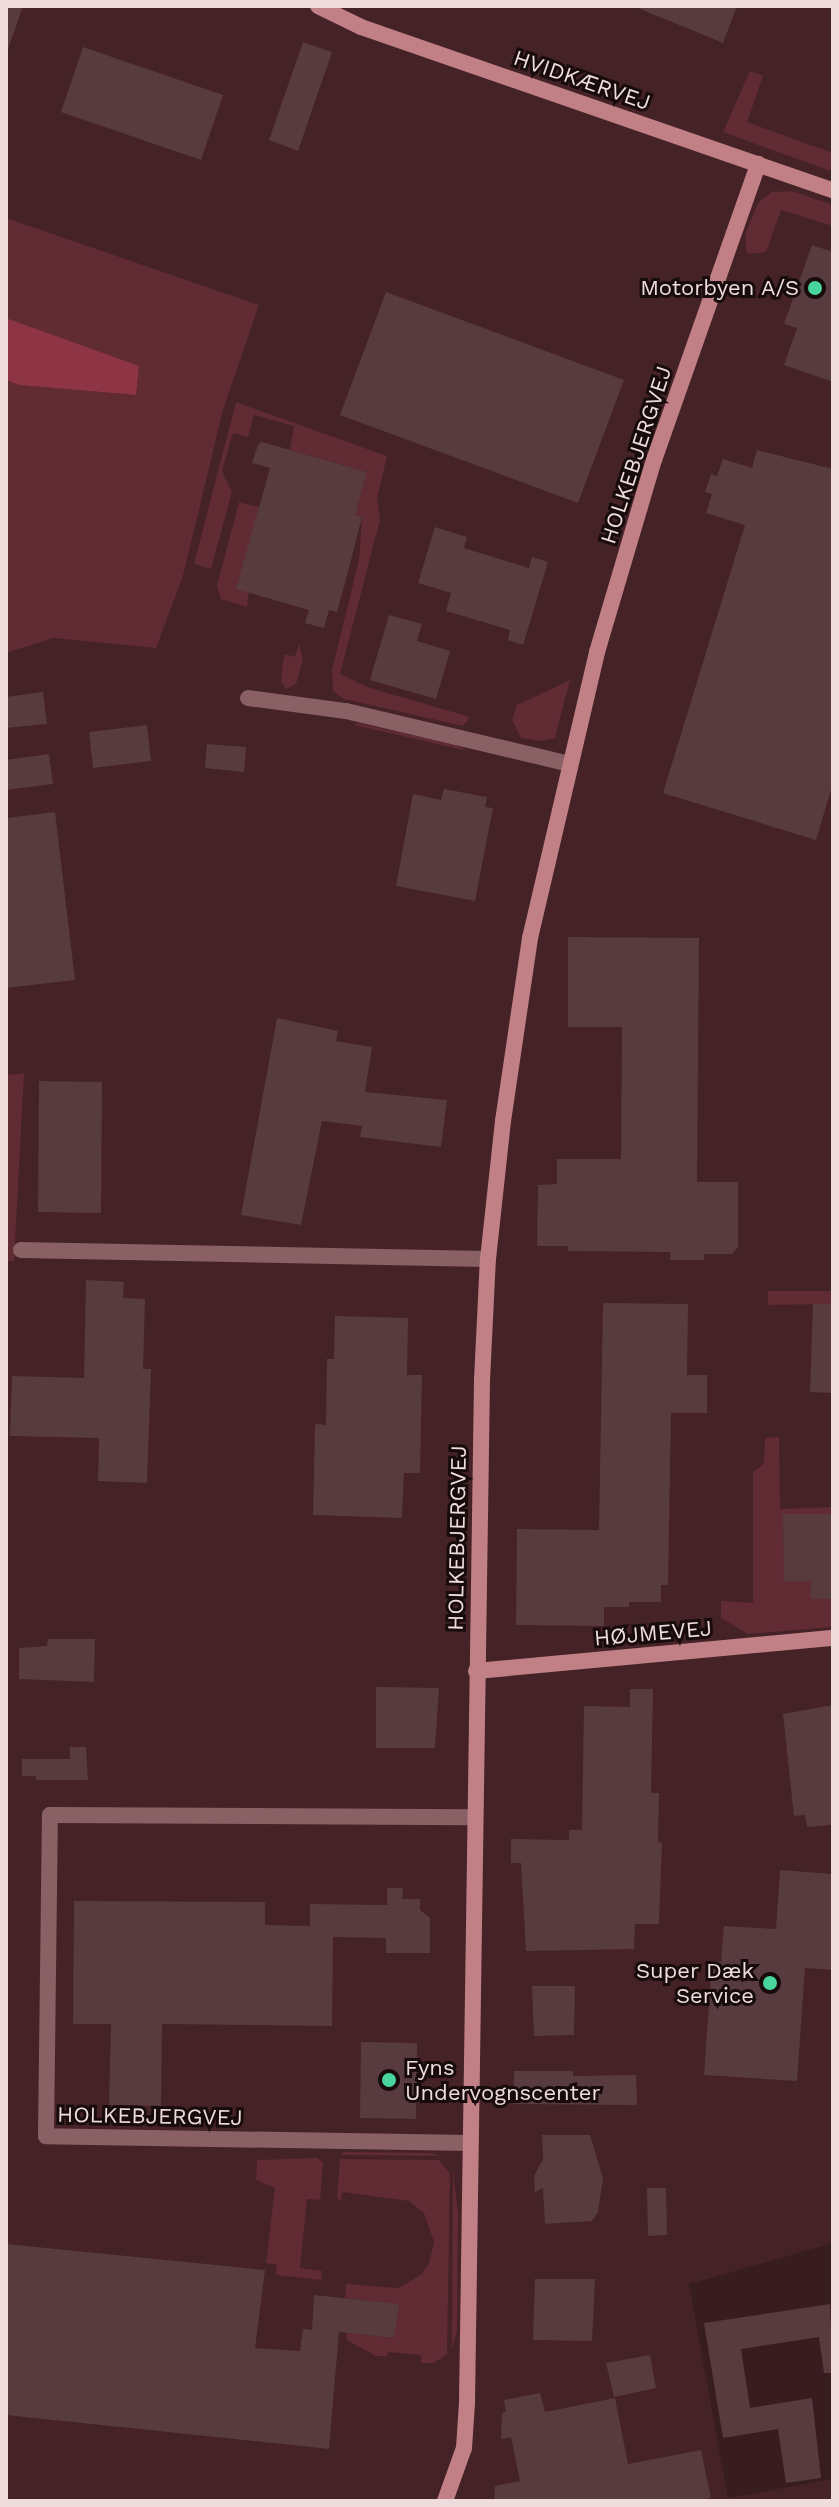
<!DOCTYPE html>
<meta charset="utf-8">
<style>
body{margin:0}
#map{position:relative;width:839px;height:2507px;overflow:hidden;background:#371d20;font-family:"Work Sans",sans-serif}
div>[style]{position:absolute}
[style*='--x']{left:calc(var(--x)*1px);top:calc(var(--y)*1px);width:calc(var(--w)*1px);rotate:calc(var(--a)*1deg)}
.built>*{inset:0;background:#442226}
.green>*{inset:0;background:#602b33}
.forest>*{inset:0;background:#8d3544}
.building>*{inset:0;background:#583b3e}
.street>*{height:16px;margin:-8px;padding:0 8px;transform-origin:8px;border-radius:8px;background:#896064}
.secondary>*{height:16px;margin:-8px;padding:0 8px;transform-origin:8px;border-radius:8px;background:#c18086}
.dots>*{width:22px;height:22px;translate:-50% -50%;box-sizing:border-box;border:4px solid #170b0c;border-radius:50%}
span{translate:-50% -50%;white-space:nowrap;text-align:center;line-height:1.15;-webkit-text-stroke:6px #170b0c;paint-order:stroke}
.street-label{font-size:22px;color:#efddde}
.poi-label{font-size:22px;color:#efddde}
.right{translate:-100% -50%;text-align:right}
.left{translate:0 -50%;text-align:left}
.frame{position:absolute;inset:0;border:8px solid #efddde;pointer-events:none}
</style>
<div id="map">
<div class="built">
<i style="clip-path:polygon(6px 6px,833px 6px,833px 2243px,689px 2284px,728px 2498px,833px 2479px,833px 2501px,6px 2501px)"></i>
</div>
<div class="green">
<i style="clip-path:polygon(750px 71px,763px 76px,747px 122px,833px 153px,833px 172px,723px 132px)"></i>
<i style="clip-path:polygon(792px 191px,833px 205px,833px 226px,781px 210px,766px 252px,747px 254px,745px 235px,758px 203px,772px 192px)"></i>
<i style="clip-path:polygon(6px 218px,259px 305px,223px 410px,183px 576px,156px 648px,53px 638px,6px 653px,6px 380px,19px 385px,136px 395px,139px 367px,6px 318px)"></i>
<i style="clip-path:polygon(236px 402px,387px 456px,377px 498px,380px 520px,340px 674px,370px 688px,470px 717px,463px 726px,344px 699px,333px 691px,332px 670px,359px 560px,362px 517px,355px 515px,367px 472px,290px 450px,294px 426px,254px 415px,248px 437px,233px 433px,222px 471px,232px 492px,211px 569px,194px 564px)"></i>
<i style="clip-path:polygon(239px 502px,259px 507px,247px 607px,221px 599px,217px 586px)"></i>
<i style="clip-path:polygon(299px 644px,303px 660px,296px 684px,286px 689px,281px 681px,283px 661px,285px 654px,295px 657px)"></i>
<i style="clip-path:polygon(570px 680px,555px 738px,541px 741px,521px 738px,512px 720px,517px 705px)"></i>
<i style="clip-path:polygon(358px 723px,456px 745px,468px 751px,354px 725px)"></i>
<i style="clip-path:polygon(24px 1073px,14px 1261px,6px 1261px,6px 1075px)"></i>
<i style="clip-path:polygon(768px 1291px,833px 1291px,833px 1304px,768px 1305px)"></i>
<i style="clip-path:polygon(779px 1437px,780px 1509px,833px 1507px,833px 1514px,783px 1515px,784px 1581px,811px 1581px,811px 1599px,833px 1599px,833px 1627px,748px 1634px,721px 1618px,721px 1601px,753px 1603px,753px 1472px,764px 1464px,765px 1438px)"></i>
<i style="clip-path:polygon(344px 2152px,430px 2153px,441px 2156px,341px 2155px)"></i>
<i style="clip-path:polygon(317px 2158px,323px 2162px,320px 2200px,307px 2199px,300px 2268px,322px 2271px,321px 2280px,276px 2275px,277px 2265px,266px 2263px,275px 2188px,256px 2180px,257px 2160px)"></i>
<i style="clip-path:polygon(340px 2159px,439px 2160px,450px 2174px,447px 2354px,434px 2363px,421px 2363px,421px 2355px,388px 2352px,387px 2356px,376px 2356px,347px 2340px,347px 2333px,394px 2338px,398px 2304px,345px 2298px,346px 2284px,398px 2288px,406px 2284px,422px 2274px,429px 2263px,434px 2242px,424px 2213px,409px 2201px,342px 2192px,341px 2202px,337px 2197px)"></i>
<i style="clip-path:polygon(453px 2171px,458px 2214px,457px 2331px,452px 2349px)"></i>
</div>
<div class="forest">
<i style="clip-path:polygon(6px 318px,139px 366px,136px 395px,19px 385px,6px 380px)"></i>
</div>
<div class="building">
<i style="clip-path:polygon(6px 6px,23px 6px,8px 49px,6px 48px)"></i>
<i style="clip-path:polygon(633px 6px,737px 6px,723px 43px)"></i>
<i style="clip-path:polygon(303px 42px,332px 52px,298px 151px,269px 140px)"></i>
<i style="clip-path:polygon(83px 47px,223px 95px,201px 160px,61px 112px)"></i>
<i style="clip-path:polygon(812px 245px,833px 252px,833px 382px,784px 365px,797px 328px,784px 324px)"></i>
<i style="clip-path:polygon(386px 292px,624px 380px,578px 503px,340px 415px)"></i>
<i style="clip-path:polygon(262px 442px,367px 472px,355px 515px,362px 517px,350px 564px,337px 612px,329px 610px,324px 628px,305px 623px,309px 610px,236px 589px,270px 468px,252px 463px,258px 445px)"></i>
<i style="clip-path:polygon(757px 450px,833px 469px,833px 783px,816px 840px,663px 793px,745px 525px,706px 513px,712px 494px,705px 492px,711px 474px,717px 476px,723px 459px,752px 468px)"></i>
<i style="clip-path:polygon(435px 527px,467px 537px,464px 548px,529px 568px,532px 557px,548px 562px,523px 645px,508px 640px,510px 630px,446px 611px,451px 593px,418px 583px)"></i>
<i style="clip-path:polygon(389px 615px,422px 624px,417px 641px,450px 651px,436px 699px,370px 680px)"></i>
<i style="clip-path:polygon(43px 692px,47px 724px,6px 728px,6px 697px)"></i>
<i style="clip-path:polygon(147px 725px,151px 761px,93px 768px,89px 732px)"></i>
<i style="clip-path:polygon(207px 744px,246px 747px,244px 772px,205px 768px)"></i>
<i style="clip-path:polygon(49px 754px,53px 784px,6px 790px,6px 760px)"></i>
<i style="clip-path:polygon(444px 789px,487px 797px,485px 807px,493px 808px,475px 901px,396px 886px,413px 794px,441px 800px)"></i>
<i style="clip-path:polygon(55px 812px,75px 980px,6px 988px,6px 818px)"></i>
<i style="clip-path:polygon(568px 937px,699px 938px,697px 1182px,738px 1182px,738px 1247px,732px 1254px,704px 1254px,704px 1260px,670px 1260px,670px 1252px,568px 1251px,568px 1246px,537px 1246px,538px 1185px,557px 1184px,557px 1159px,621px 1159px,622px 1027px,568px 1027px)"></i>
<i style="clip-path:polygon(277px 1018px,338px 1031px,336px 1041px,372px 1047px,365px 1092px,447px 1100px,441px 1147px,360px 1137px,362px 1126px,322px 1121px,301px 1225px,241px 1215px)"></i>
<i style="clip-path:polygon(39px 1081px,102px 1082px,101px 1213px,38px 1212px)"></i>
<i style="clip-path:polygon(86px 1280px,124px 1282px,123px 1298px,145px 1299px,143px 1369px,151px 1369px,147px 1483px,98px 1481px,99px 1438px,10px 1436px,12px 1376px,84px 1378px)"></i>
<i style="clip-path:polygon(603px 1303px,688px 1304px,687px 1375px,707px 1375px,707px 1413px,671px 1413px,668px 1585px,661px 1585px,661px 1602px,629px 1602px,629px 1607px,604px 1607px,604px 1626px,516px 1625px,517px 1529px,599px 1530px)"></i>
<i style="clip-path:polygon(813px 1304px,833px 1304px,833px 1393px,810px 1392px)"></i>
<i style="clip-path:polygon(335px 1316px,408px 1318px,407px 1375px,422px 1375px,420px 1473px,404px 1473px,402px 1518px,313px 1515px,315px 1424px,326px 1425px,327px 1359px,334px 1359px)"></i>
<i style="clip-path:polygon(783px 1514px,833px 1514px,833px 1599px,811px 1599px,811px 1581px,784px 1581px)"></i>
<i style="clip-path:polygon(48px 1639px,95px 1639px,94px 1682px,19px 1679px,19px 1648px,47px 1646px)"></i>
<i style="clip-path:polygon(376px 1687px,439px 1688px,435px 1748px,376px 1748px)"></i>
<i style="clip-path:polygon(630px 1689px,653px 1689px,651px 1793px,659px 1793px,658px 1843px,662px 1842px,659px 1924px,635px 1924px,634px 1949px,526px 1951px,521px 1863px,511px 1863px,511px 1839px,569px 1840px,569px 1830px,582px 1830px,584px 1706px,630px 1707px)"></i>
<i style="clip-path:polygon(833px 1705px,831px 1825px,807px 1827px,805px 1815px,794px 1816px,783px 1714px)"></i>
<i style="clip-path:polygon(70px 1747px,86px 1747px,88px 1780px,36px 1780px,36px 1776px,22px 1776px,22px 1759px,70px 1759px)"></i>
<i style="clip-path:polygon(780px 1870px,833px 1874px,833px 1970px,805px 1968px,797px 2081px,704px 2075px,712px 1961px,721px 1962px,724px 1926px,776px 1929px)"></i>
<i style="clip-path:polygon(387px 1888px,403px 1888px,402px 1899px,420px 1899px,420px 1910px,430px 1918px,430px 1953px,386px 1953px,386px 1938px,333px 1937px,332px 2026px,162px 2024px,161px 2106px,109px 2105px,111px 2024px,73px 2024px,74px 1901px,265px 1902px,265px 1925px,310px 1926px,310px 1904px,387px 1905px)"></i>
<i style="clip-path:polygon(532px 1986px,575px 1986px,574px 2035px,534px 2036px)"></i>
<i style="clip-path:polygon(361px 2042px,417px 2043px,416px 2119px,360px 2118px)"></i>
<i style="clip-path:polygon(514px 2071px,573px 2071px,573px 2076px,636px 2075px,637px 2105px,513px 2104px)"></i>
<i style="clip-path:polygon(542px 2135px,590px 2135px,603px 2178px,598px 2212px,592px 2221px,545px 2224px,543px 2188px,535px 2192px,534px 2176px,543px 2159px)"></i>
<i style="clip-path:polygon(647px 2188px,666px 2188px,667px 2235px,648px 2236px)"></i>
<i style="clip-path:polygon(6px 2244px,265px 2270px,255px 2348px,300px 2351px,303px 2329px,312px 2330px,314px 2295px,399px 2304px,394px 2338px,339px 2332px,329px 2449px,6px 2415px)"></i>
<i style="clip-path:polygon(535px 2279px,595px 2279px,592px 2341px,533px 2340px)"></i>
<i style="clip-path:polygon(830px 2304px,833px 2373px,824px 2373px,819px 2337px,741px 2349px,750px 2408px,812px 2398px,821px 2478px,786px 2483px,778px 2429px,723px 2438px,704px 2323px)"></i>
<i style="clip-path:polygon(650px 2355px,656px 2388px,614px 2397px,606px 2363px)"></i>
<i style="clip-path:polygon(540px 2393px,545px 2412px,615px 2398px,628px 2464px,701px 2450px,711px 2498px,695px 2501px,494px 2501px,495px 2486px,520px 2481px,511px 2437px,501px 2439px,502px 2413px,506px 2412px,504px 2400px)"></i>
</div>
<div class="street">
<i style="--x:248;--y:698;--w:99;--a:7.6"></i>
<i style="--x:346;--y:711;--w:230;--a:13.3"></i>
<i style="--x:21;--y:1250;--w:467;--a:1.1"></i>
<i style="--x:470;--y:2143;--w:424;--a:-179.1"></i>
<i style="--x:46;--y:2136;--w:321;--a:-89.3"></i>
<i style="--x:50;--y:1815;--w:423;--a:0.3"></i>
</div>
<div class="secondary">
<i style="--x:318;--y:6;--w:48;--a:26"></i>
<i style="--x:361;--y:27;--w:499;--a:19.1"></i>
<i style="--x:476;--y:1671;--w:359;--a:-5.3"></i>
<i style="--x:445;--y:2501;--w:56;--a:-70.3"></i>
<i style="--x:464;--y:2448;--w:45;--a:-86.2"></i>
<i style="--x:467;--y:2403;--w:1023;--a:-89.16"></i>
<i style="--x:482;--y:1380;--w:121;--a:-87.2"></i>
<i style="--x:488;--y:1259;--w:139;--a:-83.8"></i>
<i style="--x:503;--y:1121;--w:185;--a:-81.6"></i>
<i style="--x:530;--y:938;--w:294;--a:-76.8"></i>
<i style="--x:597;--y:652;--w:200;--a:-73.5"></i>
<i style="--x:654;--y:460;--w:314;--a:-70.6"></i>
</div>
<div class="dots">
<i style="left:815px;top:288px;background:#49d49c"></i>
<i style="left:770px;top:1983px;background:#49d49c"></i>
<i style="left:389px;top:2080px;background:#49d49c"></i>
</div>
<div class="street-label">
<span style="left:582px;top:80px;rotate:19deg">HVIDKÆRVEJ</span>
<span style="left:636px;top:455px;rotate:-72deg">HOLKEBJERGVEJ</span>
<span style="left:457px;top:1538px;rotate:-89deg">HOLKEBJERGVEJ</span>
<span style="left:653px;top:1633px;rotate:-5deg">HØJMEVEJ</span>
<span style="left:150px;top:2116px;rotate:1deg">HOLKEBJERGVEJ</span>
</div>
<div class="poi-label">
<span class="right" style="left:799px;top:288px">Motorbyen A/S</span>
<span class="right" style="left:754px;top:1983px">Super Dæk<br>Service</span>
<span class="left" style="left:405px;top:2080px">Fyns<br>Undervognscenter</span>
</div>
<div class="frame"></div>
</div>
